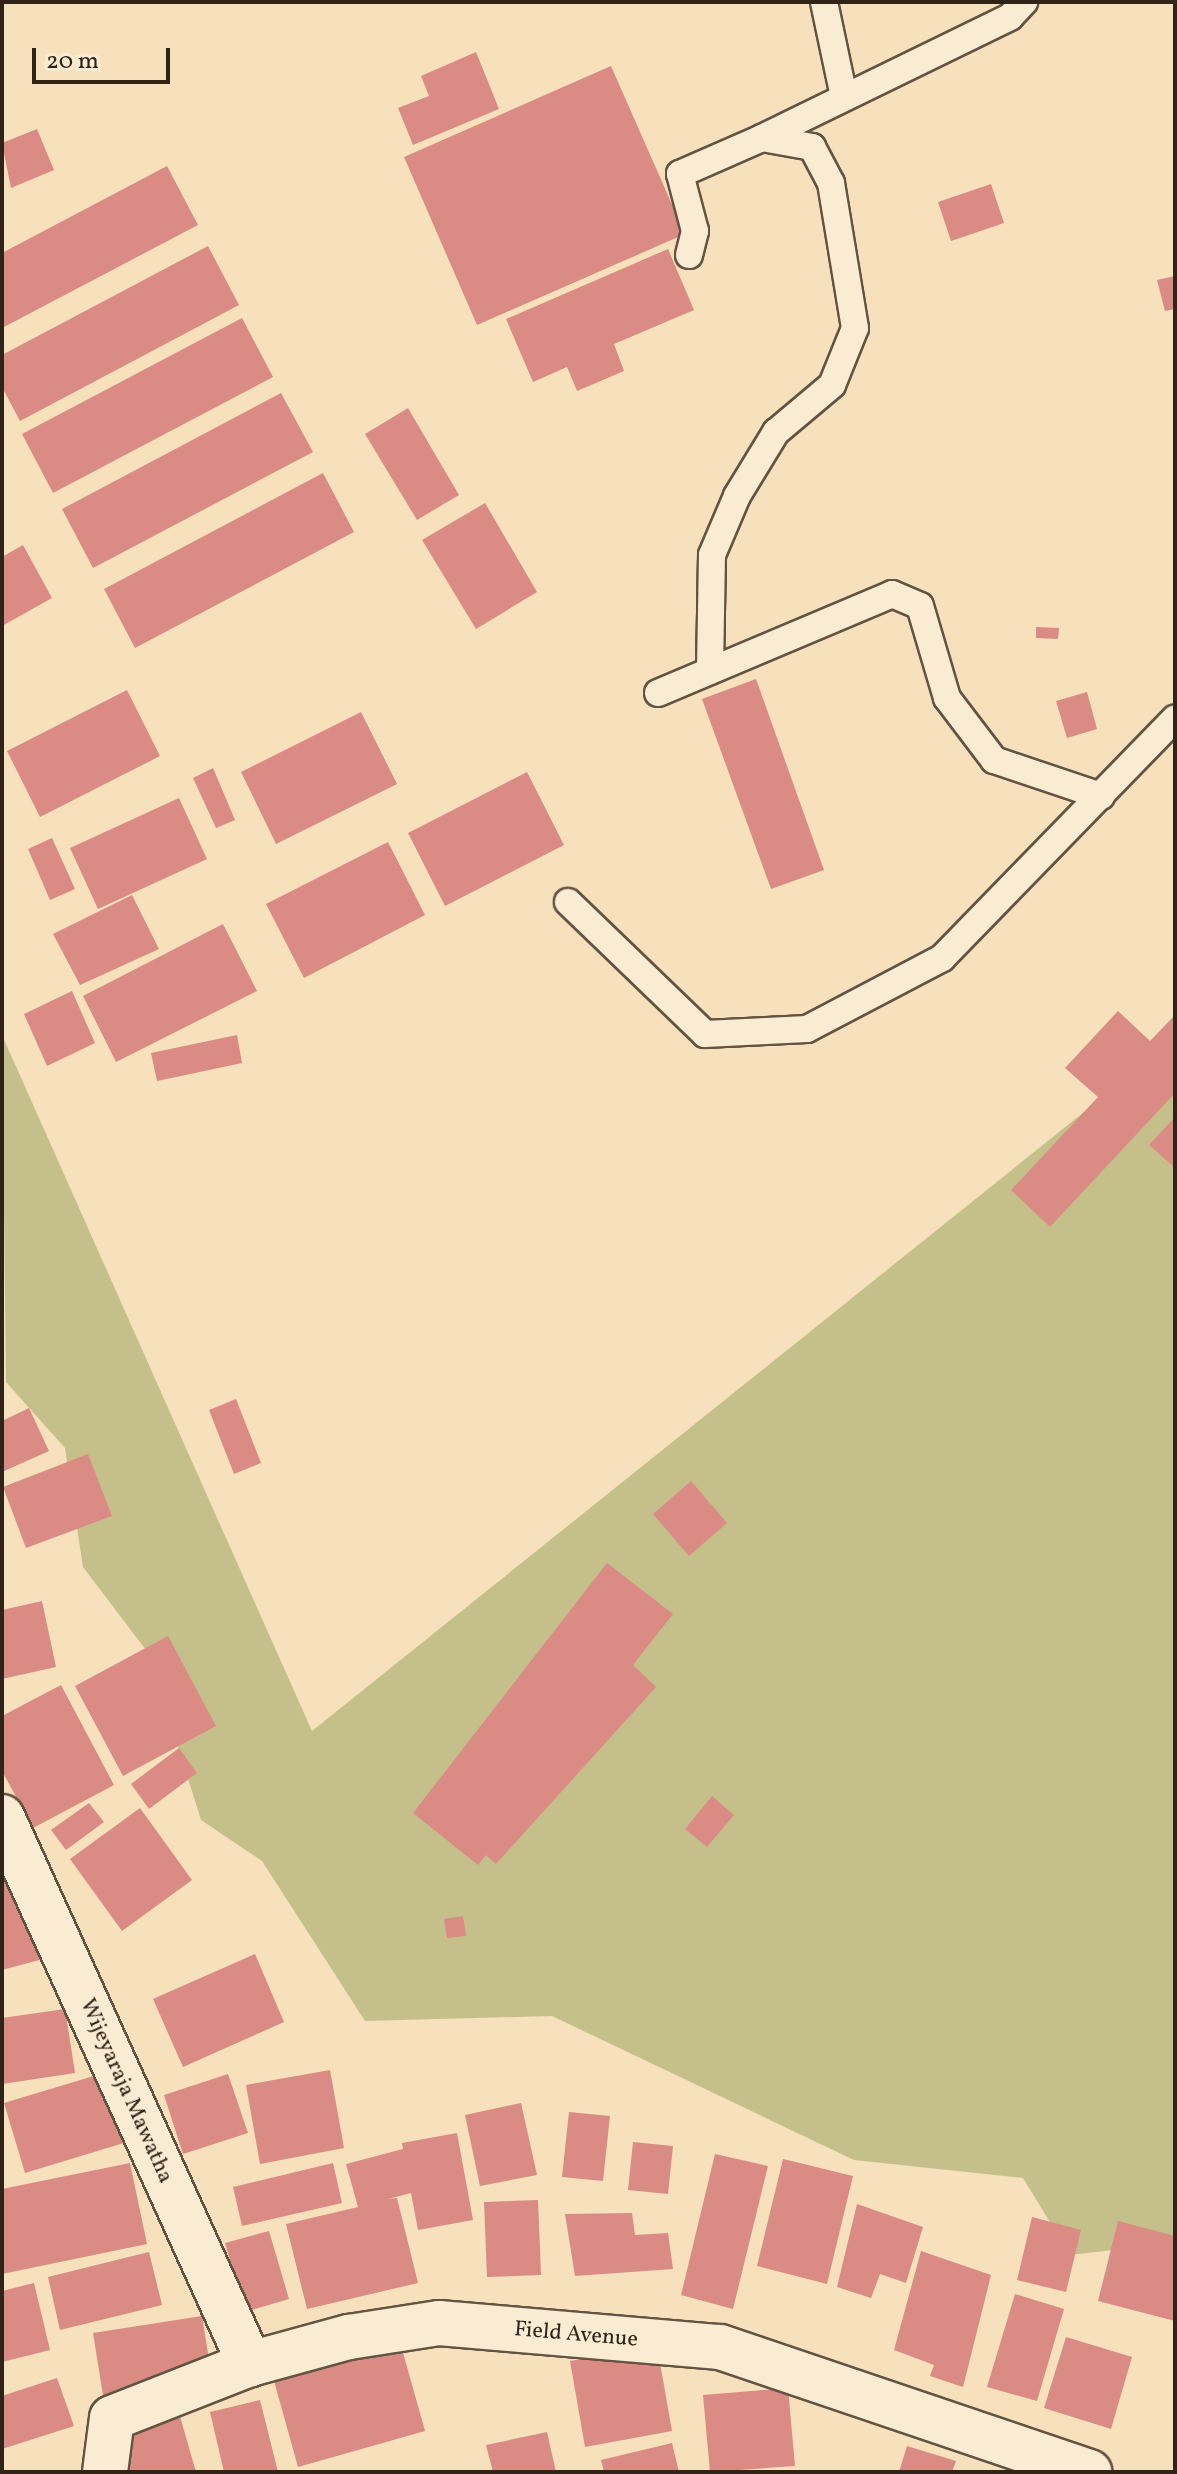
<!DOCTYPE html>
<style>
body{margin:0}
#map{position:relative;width:1177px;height:2474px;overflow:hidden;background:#f7e0bc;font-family:Vollkorn,serif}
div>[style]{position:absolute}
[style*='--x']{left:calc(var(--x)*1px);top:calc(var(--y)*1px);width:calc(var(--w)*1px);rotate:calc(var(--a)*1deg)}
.green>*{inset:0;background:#c5c08b}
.building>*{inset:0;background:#d98b84}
.roads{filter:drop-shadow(2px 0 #625342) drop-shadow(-2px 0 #625342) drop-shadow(0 2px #625342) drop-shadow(0 -2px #625342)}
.lane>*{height:26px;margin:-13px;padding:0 13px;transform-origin:13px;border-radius:13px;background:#faebd3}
.street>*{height:44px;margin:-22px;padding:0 22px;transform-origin:22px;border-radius:22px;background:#faebd3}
span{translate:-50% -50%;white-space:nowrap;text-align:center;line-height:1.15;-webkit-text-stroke:7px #faebd3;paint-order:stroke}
.street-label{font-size:22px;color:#302419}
.frame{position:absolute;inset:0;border:4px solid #302419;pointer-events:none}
.scale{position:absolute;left:32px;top:48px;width:138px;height:36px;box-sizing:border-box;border:4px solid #302419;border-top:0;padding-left:10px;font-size:24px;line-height:28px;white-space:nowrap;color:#302419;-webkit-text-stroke:6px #faebd3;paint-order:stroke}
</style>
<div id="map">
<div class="green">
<i style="clip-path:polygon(2px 1035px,312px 1731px,1175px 1039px,1175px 2252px,1165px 2244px,1070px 2255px,1023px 2178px,854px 2160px,552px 2016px,365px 2021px,262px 1861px,201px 1820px,149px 1654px,83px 1567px,65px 1448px,6px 1382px)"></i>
</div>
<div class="building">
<i style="clip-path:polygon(476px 52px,499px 109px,413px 145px,398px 108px,429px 96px,421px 76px)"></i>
<i style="clip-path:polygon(611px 66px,685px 234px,477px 325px,404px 157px)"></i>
<i style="clip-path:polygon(37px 129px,54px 170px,11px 188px,2px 143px)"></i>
<i style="clip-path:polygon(167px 166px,198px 225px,2px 328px,2px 253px)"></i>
<i style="clip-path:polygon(991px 184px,1004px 223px,951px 241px,938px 202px)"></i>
<i style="clip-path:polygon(208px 246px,239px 305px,20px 421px,2px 387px,2px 355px)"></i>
<i style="clip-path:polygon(668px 249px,694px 310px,614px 344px,624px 371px,577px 391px,567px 367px,533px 382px,506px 319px)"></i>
<i style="clip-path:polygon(1175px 276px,1175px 309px,1165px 311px,1157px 280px)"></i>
<i style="clip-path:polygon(242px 318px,273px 377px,53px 493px,22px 434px)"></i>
<i style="clip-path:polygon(281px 393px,313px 452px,93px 568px,62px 509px)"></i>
<i style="clip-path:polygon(408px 408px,459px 495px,417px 520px,365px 434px)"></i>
<i style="clip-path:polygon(323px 473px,354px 532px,135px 648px,104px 589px)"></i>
<i style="clip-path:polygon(485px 503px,537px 592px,476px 629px,422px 540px)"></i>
<i style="clip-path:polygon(23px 545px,52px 598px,2px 626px,2px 557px)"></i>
<i style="clip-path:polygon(1036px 627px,1059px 628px,1058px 639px,1036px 638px)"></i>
<i style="clip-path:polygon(756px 679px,824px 870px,771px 889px,702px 699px)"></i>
<i style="clip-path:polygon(127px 690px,160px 756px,40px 817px,7px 751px)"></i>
<i style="clip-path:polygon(1087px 692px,1097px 729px,1067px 738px,1056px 701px)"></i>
<i style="clip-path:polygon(361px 712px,397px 784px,276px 844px,241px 772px)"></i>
<i style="clip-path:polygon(213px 768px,235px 820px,216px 828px,193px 778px)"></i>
<i style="clip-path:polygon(527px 772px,564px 845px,445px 906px,408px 833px)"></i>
<i style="clip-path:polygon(179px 798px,207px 859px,98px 909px,70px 848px)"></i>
<i style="clip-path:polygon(52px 838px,75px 889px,50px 900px,28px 849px)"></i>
<i style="clip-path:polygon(388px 842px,425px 915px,304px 978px,266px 904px)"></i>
<i style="clip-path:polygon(132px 895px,159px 949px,80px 985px,53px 934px)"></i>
<i style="clip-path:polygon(223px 924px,257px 991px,116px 1062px,83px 996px)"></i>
<i style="clip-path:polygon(72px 991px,95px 1043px,47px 1066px,24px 1014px)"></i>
<i style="clip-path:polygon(1118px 1011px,1150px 1041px,1175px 1015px,1175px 1093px,1050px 1227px,1011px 1190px,1098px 1097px,1065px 1068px)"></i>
<i style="clip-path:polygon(237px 1035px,242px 1063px,157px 1081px,151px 1053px)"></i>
<i style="clip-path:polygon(1175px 1117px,1175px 1168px,1149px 1145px)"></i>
<i style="clip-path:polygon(236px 1399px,261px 1463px,234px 1474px,209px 1410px)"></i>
<i style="clip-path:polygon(29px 1408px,49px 1451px,2px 1472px,2px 1421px)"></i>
<i style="clip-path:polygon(88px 1454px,112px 1516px,26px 1548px,3px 1487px)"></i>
<i style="clip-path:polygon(691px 1481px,727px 1523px,689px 1556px,653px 1514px)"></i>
<i style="clip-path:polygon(607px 1563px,673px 1614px,633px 1665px,656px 1687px,496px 1864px,486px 1855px,478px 1865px,413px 1813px)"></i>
<i style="clip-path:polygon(42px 1601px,56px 1667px,2px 1679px,2px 1610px)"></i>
<i style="clip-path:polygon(168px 1636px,216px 1726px,123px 1776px,75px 1686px)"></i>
<i style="clip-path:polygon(61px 1685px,114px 1785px,33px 1828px,2px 1771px,2px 1716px)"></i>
<i style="clip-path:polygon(179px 1748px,197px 1773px,149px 1809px,131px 1784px)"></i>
<i style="clip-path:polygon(712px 1796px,734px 1815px,707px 1847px,685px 1829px)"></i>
<i style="clip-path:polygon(89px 1803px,104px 1822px,66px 1850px,51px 1830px)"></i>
<i style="clip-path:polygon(140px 1808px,192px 1880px,122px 1931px,70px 1859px)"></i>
<i style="clip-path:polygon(20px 1877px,43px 1959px,2px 1970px,2px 1882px)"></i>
<i style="clip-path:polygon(463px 1916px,466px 1936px,447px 1938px,444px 1919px)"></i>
<i style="clip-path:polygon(255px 1954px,284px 2022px,183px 2067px,153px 1999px)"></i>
<i style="clip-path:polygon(65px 2009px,75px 2073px,2px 2084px,2px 2018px)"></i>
<i style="clip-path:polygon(330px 2070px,344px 2148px,260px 2164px,246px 2085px)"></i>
<i style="clip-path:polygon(107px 2072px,127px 2142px,25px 2173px,4px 2103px)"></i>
<i style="clip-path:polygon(228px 2074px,248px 2133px,183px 2154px,164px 2095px)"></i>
<i style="clip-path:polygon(521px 2103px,537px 2175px,480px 2186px,465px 2115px)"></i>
<i style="clip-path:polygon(569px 2112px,610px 2116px,603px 2181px,562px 2177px)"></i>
<i style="clip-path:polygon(457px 2133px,473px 2220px,418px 2230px,411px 2193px,388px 2199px,397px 2198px,418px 2283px,307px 2309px,286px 2224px,358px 2207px,346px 2164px,403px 2149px,402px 2143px)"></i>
<i style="clip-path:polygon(633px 2142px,673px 2146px,668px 2194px,628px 2190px)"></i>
<i style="clip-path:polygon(715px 2154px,768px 2166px,733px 2309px,681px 2295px)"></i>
<i style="clip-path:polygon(783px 2159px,853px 2176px,827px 2284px,757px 2266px)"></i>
<i style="clip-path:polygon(130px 2163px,147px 2244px,2px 2274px,2px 2189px)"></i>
<i style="clip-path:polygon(333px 2163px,342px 2203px,242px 2226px,233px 2187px)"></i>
<i style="clip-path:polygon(538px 2200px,541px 2275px,487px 2277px,484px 2202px)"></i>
<i style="clip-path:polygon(857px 2204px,923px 2227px,906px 2283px,880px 2274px,871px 2298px,837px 2287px)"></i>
<i style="clip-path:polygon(632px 2213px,635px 2235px,668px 2233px,673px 2269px,575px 2276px,565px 2214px)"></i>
<i style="clip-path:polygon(1032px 2217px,1081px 2230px,1066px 2292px,1017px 2280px)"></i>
<i style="clip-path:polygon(1118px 2221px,1175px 2236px,1175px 2321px,1098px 2301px)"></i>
<i style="clip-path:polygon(269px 2231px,289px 2299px,245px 2312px,225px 2243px)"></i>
<i style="clip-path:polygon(921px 2251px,991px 2275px,963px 2387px,930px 2376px,934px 2365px,894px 2350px)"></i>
<i style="clip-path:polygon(149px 2252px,162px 2305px,60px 2330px,48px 2277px)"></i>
<i style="clip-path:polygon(34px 2283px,50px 2350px,2px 2362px,2px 2291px)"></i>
<i style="clip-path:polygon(1015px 2294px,1064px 2309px,1037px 2401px,987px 2387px)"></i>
<i style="clip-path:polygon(202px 2316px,215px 2397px,106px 2414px,93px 2333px)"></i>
<i style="clip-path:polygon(398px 2335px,425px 2431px,298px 2467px,271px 2370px)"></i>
<i style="clip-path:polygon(1066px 2337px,1132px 2357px,1111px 2429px,1044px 2408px)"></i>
<i style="clip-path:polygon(657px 2346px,672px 2431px,585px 2447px,570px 2361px)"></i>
<i style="clip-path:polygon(57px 2378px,74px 2426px,2px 2449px,2px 2396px)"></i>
<i style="clip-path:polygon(788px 2388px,795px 2466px,710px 2472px,703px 2395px)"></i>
<i style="clip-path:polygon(260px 2400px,278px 2472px,224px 2472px,210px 2412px)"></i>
<i style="clip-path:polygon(177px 2406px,196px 2472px,126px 2472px,113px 2424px)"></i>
<i style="clip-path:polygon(547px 2432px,556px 2472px,493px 2472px,486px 2445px)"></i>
<i style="clip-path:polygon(672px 2443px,679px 2472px,604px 2472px,601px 2460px)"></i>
<i style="clip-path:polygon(907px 2446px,956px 2461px,952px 2472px,899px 2472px)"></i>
</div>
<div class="roads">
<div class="lane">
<i style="--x:824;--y:2;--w:97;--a:78.1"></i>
<i style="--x:762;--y:138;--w:276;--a:-26"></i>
<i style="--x:1010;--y:17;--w:21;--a:-47"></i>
<i style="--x:689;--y:255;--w:25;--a:-76"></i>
<i style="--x:695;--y:231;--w:59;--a:-104.7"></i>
<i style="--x:680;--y:174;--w:90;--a:-23.7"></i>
<i style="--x:762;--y:138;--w:51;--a:10.2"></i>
<i style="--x:812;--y:147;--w:41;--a:62.2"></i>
<i style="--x:831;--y:183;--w:147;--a:80.6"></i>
<i style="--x:855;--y:328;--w:61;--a:112"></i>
<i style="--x:832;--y:385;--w:73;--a:140"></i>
<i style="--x:776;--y:432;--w:75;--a:121.4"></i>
<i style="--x:737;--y:496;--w:64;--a:113"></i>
<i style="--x:712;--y:555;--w:116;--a:91"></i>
<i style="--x:658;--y:693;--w:254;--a:-22.9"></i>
<i style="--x:892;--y:594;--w:30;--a:23"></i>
<i style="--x:920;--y:606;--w:96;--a:73.6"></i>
<i style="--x:947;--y:698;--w:78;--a:52.8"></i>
<i style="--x:994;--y:760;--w:113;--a:18.6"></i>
<i style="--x:568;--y:902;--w:190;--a:43.9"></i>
<i style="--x:705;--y:1034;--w:102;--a:-2.8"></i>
<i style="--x:807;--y:1029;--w:153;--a:-27.7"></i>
<i style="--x:942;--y:958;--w:334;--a:-45.8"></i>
</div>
<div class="street">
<i style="--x:2;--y:1817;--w:601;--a:65.61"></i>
<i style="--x:105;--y:2472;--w:54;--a:-82.6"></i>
<i style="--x:112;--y:2418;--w:148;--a:-21.4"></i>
<i style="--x:250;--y:2364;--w:103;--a:-15.3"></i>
<i style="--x:349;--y:2337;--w:91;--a:-8.8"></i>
<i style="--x:439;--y:2323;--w:282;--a:4.9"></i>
<i style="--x:720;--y:2347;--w:390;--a:18.7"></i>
</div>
</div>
<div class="street-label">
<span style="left:126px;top:2091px;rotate:66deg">Wijeyaraja Mawatha</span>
<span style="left:576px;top:2335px;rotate:5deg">Field Avenue</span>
</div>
<div class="frame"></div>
<div class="scale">20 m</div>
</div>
